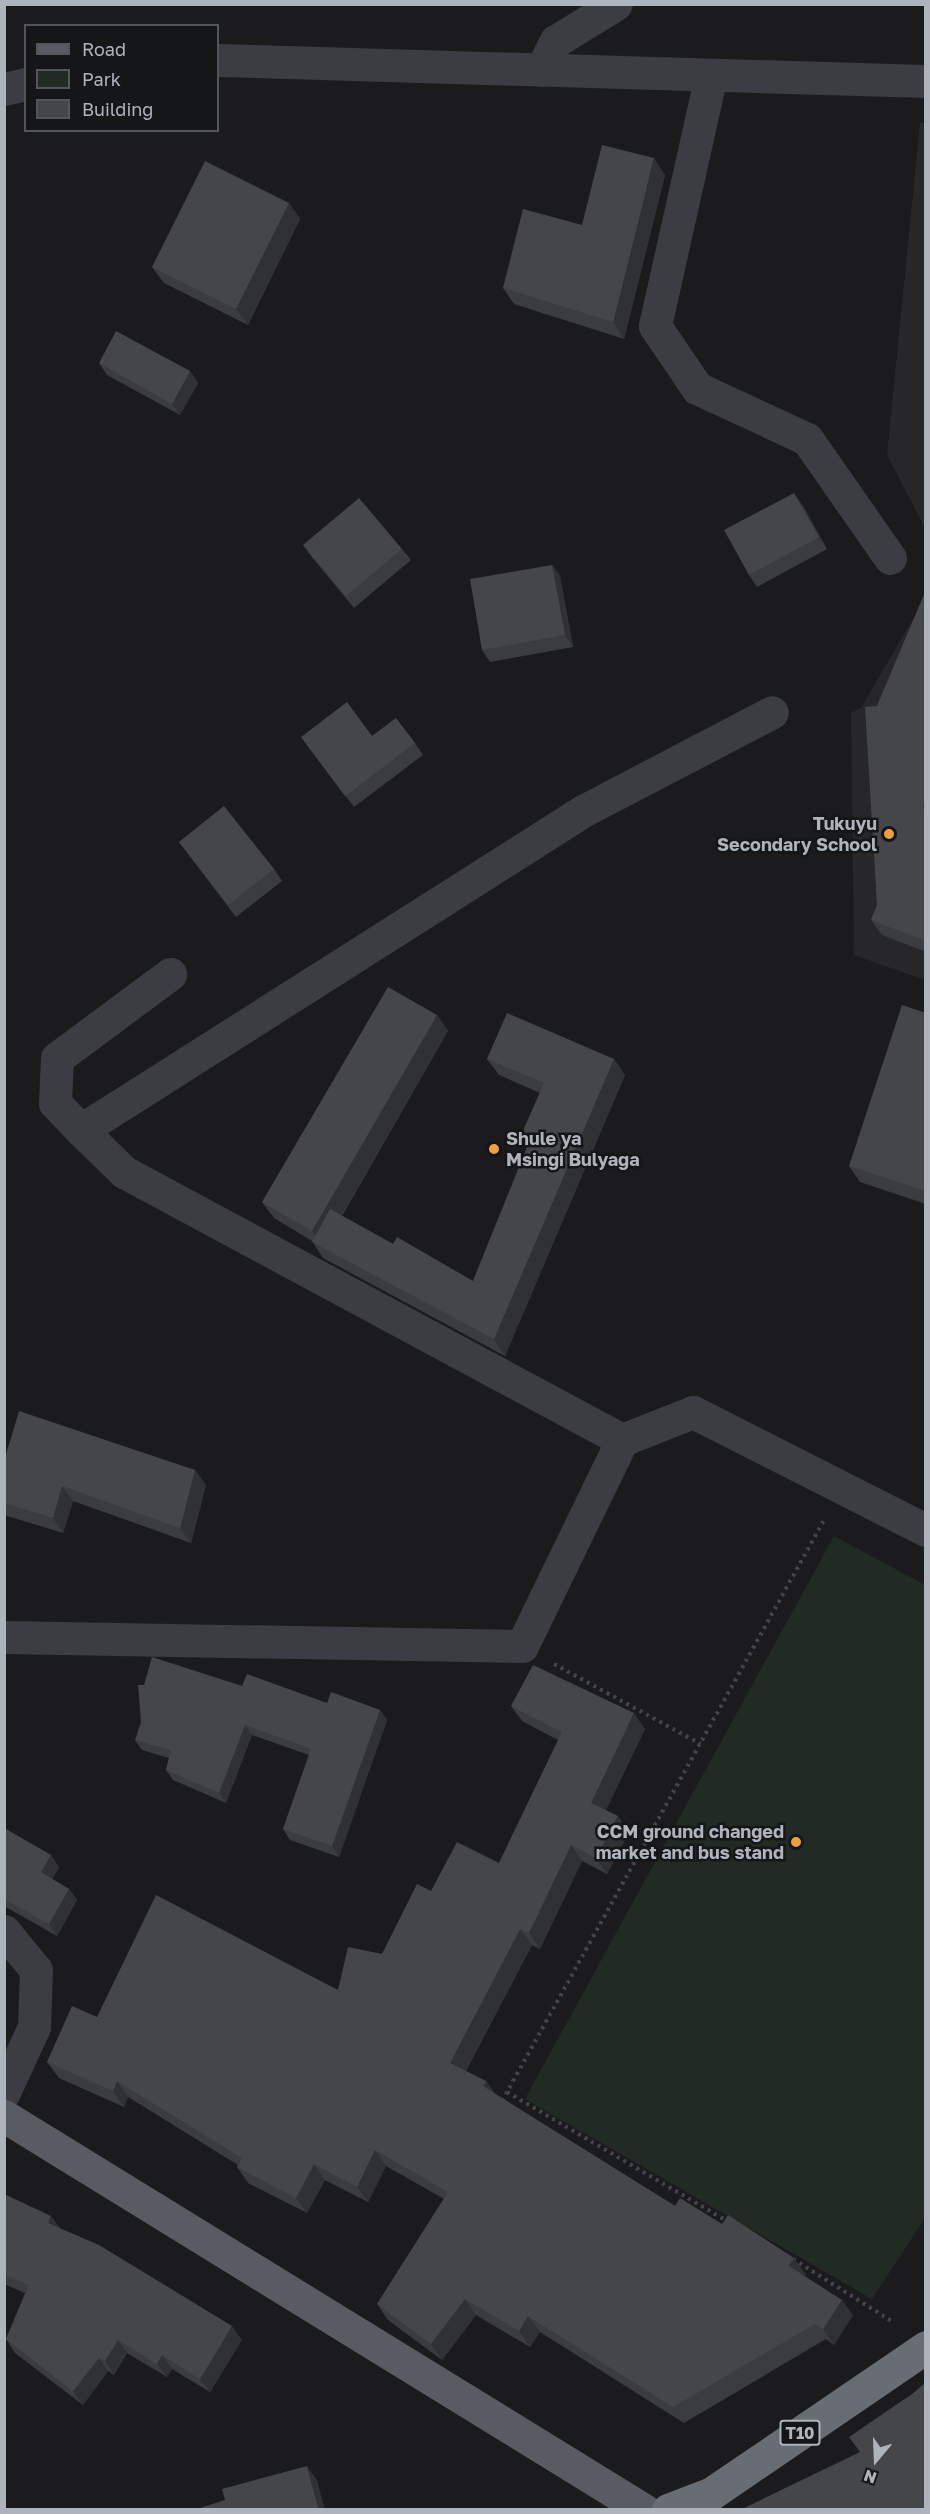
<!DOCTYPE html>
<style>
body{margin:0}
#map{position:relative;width:930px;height:2514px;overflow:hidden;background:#1b1b1d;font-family:"Golos Text",sans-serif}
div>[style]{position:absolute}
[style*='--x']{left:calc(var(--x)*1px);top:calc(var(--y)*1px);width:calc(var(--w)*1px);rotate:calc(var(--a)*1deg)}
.built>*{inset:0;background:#27272a}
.green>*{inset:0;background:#222b23}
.path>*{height:4px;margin-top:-2px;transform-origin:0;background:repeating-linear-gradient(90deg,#424449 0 3px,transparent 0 7.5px)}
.minor>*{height:33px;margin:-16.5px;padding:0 16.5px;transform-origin:16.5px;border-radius:16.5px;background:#3c3d42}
.major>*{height:33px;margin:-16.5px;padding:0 16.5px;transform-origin:16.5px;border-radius:16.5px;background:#585b61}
.highway>*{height:33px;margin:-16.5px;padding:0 16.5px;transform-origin:16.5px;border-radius:16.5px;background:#686c73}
.wall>*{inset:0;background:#3b3c40}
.shaded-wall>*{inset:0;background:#303134}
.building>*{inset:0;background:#45464a}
.dots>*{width:16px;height:16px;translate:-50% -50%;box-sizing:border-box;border:3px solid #151618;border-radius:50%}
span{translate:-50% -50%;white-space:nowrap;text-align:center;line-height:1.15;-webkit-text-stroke:5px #151618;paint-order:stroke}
.shield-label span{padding:2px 4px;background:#151618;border:2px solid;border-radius:4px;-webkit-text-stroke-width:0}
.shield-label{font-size:16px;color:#aeb3bc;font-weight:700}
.poi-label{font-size:18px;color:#aeb3bc;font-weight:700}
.right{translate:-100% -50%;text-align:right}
.left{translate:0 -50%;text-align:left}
.frame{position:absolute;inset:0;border:6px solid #aeb3bc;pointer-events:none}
.legend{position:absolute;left:24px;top:24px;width:195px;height:108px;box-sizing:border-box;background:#151618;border:2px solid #52555a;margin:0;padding:8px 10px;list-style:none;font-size:18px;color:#aeb3bc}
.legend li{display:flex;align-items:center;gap:12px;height:30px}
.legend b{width:30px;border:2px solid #52555a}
.north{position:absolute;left:846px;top:2430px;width:60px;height:60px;-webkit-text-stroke:4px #151618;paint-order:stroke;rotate:199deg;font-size:16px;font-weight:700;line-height:24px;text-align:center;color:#aeb3bc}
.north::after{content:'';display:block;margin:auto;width:21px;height:27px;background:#aeb3bc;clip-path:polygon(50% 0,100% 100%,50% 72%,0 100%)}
</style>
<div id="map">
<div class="built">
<i style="clip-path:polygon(920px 123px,926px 123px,925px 528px,887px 455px)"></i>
<i style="clip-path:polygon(925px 598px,925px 980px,854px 955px,851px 713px,861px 708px)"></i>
</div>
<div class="green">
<i style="clip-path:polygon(834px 1536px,925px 1585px,925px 2218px,872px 2299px,525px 2099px)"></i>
</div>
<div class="path">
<i style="--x:554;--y:1664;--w:167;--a:28.6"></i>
<i style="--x:507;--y:2092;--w:257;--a:30.4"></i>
<i style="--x:502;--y:2101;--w:664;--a:-61"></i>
<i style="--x:793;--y:2259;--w:118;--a:32.2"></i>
</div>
<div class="minor">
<i style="--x:218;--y:60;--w:708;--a:1.7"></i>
<i style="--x:541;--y:70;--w:33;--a:-63"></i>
<i style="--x:556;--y:41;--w:70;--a:-31.7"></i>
<i style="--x:711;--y:75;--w:257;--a:102.6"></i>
<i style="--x:655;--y:326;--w:75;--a:55.9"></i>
<i style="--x:697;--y:388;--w:121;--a:24.9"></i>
<i style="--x:807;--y:439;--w:145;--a:55.1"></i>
<i style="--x:4;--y:89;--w:23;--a:-13"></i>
<i style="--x:81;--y:1130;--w:37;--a:-134"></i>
<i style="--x:55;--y:1103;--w:45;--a:-87.5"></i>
<i style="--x:57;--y:1058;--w:141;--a:-36.6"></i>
<i style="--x:622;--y:1440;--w:566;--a:-151.71"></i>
<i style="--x:124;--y:1172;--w:60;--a:-135.7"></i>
<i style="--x:81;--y:1130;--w:595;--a:-32.43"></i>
<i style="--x:583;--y:811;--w:213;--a:-27.6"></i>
<i style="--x:4;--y:1637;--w:518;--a:1"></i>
<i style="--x:522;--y:1646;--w:229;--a:-64.1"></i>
<i style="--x:622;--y:1440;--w:76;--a:-21.5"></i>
<i style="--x:693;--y:1412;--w:261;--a:26.9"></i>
<i style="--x:4;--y:1931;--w:50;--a:50.6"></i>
<i style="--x:36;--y:1970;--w:57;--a:92"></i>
<i style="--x:34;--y:2027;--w:72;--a:114.8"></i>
</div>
<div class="major">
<i style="--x:4;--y:2116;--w:752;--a:31.62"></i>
</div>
<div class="highway">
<i style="--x:668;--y:2510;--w:47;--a:-21.1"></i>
<i style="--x:712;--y:2493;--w:259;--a:-34.3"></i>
</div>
<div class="wall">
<i style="clip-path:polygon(665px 175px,624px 339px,514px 304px,503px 288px,582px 225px)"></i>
<i style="clip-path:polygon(289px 203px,300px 219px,248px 325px,164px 283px,152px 267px)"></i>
<i style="clip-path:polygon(99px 363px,190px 371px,198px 383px,180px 415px,107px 375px)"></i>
<i style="clip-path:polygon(802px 504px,827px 549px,757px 587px,749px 575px)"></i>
<i style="clip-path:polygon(303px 545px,402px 549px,411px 560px,354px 608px,311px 556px)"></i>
<i style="clip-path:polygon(552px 565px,560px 576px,573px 647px,490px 662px,482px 650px)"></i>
<i style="clip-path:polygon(926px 590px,926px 952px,882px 935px,871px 920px,877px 905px,877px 706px)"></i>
<i style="clip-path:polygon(372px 736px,415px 743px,423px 755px,354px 807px,301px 737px)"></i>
<i style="clip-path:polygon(179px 842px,274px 869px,282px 881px,236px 917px)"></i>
<i style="clip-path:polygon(926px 1013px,926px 1204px,860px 1182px,849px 1166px)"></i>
<i style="clip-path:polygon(437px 1015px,448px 1031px,342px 1216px,393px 1244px,473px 1281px,530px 1140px,523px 1131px,540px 1093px,499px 1075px,487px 1059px,614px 1059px,625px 1075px,505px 1356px,323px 1258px,312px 1241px,274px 1218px,262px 1202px)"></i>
<i style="clip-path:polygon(4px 1461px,195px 1470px,206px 1485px,191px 1543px,73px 1501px,63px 1533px,4px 1515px)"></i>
<i style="clip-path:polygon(242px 1686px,327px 1703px,380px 1710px,387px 1720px,339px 1857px,290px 1840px,283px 1829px,309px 1755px,252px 1735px,226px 1803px,173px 1780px,166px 1770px,169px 1758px,142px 1750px,135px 1740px)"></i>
<i style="clip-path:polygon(511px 1706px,645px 1729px,606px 1810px,629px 1832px,607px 1874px,582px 1861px,540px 1949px,532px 1945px,466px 2071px,486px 2081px,495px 2094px,675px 2206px,722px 2224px,806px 2274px,804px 2276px,853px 2315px,834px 2345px,826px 2339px,684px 2423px,540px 2332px,530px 2347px,476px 2315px,442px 2360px,388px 2320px,377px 2304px,444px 2199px,386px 2166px,368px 2202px,325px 2180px,307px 2213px,248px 2183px,237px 2167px,238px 2165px,128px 2097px,124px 2107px,59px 2078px,47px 2062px,97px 2017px,338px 1990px,382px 1954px,431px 1891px,499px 1863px,558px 1740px,522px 1721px)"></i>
<i style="clip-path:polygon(4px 1832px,59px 1867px,52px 1879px,69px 1889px,77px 1900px,57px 1936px,4px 1906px)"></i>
<i style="clip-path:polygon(4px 2194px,242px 2340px,210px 2392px,172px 2369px,167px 2377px,127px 2353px,114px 2375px,108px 2371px,83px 2405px,15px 2353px,6px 2339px,25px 2293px,4px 2284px)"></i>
</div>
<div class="shaded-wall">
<i style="clip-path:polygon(654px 158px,665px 175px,624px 339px,613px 322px)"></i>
<i style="clip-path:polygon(289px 203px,300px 219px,248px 325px,236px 309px)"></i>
<i style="clip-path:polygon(190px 371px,198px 383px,180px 415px,172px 404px)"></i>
<i style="clip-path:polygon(794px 493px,802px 504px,827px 549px,819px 537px)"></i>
<i style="clip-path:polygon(552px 565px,560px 576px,573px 647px,565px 635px)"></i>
<i style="clip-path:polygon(923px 803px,926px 807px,926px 847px)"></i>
<i style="clip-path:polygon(437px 1015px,448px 1031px,323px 1247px,312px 1231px)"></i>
<i style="clip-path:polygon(614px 1059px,625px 1075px,505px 1356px,494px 1339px)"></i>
<i style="clip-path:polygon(195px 1470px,206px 1485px,191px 1543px,180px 1528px)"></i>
<i style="clip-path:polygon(62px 1486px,73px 1501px,63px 1533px,53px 1518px)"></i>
<i style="clip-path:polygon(380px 1710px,387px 1720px,339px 1857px,332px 1846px)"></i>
<i style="clip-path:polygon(634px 1713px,645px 1729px,602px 1818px,591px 1803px)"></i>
<i style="clip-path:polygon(245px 1725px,252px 1735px,226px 1803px,219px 1793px)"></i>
<i style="clip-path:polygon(618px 1816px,629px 1832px,607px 1874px,596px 1858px)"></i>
<i style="clip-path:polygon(571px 1845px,582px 1861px,540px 1949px,529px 1933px)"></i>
<i style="clip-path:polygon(51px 1855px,59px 1867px,49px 1884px,41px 1872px)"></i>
<i style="clip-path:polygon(69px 1889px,77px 1900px,57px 1936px,49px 1924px)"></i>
<i style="clip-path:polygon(520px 1929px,532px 1945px,461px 2079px,450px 2063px)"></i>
<i style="clip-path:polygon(117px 2081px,128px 2097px,124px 2107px,113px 2091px)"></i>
<i style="clip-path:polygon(486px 2081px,497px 2097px,483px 2086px)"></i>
<i style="clip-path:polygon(375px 2150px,386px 2166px,368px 2202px,357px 2187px)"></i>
<i style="clip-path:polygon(314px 2164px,325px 2180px,307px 2213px,296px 2198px)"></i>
<i style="clip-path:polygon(51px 2216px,61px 2229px,48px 2223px)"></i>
<i style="clip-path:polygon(794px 2258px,806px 2274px,800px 2282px,789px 2266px)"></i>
<i style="clip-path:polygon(465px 2299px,476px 2315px,442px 2360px,431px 2344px)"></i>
<i style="clip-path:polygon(842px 2300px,853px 2315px,834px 2345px,823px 2329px)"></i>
<i style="clip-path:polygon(528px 2316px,540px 2332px,530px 2347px,519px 2331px)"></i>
<i style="clip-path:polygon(232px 2326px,242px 2340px,210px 2392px,200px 2379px)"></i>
<i style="clip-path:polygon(118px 2340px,127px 2353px,114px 2375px,105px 2361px)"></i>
<i style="clip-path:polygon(162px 2355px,172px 2369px,167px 2377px,157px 2364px)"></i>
<i style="clip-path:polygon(99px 2358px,108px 2371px,83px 2405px,73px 2391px)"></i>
<i style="clip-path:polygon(307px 2466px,317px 2480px,325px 2510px,319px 2510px)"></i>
</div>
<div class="building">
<i style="clip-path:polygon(602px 145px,654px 158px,613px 322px,503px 288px,523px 209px,582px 225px)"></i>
<i style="clip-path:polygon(205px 161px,289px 203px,236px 309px,152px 267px)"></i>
<i style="clip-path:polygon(116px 331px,190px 371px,172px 404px,99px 363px)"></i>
<i style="clip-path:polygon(794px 493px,819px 537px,749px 575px,724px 530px)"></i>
<i style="clip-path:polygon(359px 498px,402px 549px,346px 596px,303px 545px)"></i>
<i style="clip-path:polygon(552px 565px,565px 635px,482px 650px,470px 579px)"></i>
<i style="clip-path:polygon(926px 590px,926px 801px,923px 803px,926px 847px,926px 941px,871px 920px,877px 905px,865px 707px,877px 706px)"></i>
<i style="clip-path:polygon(347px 702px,372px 736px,396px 718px,415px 743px,345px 796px,301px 737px)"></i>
<i style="clip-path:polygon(224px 806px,274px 869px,228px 905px,179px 842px)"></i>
<i style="clip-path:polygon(388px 987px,437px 1015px,312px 1231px,262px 1202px)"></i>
<i style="clip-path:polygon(902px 1005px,926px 1013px,926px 1191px,849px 1166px)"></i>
<i style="clip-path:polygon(507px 1013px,614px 1059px,494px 1339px,312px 1242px,330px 1209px,393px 1244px,397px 1237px,473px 1281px,532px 1135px,523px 1131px,544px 1083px,487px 1059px)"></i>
<i style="clip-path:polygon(19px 1411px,195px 1470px,180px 1528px,62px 1486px,53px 1518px,4px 1503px,4px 1461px)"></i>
<i style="clip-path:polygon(152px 1657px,242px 1686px,247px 1674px,327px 1703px,331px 1692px,380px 1710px,332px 1846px,283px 1829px,311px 1749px,245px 1725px,219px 1793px,166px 1770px,171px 1750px,135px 1740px,141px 1722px,138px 1685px,144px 1685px)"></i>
<i style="clip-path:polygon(533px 1665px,634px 1713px,591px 1803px,618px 1816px,596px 1858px,571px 1845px,529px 1933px,520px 1929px,450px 2063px,486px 2081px,483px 2086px,675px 2206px,680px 2198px,722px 2224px,728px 2215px,794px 2258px,789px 2266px,842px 2300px,823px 2329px,815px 2324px,673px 2407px,528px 2316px,519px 2331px,465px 2299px,431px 2344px,377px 2304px,448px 2192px,375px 2150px,357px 2187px,314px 2164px,296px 2198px,237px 2167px,242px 2158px,117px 2081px,113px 2091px,47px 2062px,72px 2006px,97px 2017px,156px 1895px,338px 1990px,348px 1947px,382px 1954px,417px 1884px,431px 1891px,457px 1842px,499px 1863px,562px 1732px,511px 1706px)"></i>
<i style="clip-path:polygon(6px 1829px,51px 1855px,41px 1872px,69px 1889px,49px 1924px,4px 1899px,4px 1832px)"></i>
<i style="clip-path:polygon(4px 2194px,51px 2216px,48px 2223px,99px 2245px,232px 2326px,200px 2379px,162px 2355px,157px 2364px,118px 2340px,105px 2361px,99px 2358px,73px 2391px,6px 2339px,29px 2285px,4px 2275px)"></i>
<i style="clip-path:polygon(926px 2382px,926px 2510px,740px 2510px,860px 2452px,849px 2437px,912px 2394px)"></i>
<i style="clip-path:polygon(307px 2466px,319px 2510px,194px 2510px,225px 2500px,222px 2489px)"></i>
</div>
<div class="dots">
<i style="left:889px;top:834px;background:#eda042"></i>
<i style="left:494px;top:1149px;background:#eda042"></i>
<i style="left:796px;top:1842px;background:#eda042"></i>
</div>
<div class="shield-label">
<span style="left:800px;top:2433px">T10</span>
</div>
<div class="poi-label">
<span class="right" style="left:877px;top:834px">Tukuyu<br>Secondary School</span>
<span class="left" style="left:506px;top:1149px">Shule ya<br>Msingi Bulyaga</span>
<span class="right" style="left:784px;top:1842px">CCM ground changed<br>market and bus stand</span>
</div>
<div class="frame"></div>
<ul class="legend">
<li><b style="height:8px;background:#585b61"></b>Road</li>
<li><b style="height:16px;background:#222b23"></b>Park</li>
<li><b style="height:16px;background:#45464a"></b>Building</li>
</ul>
<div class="north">N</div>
</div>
